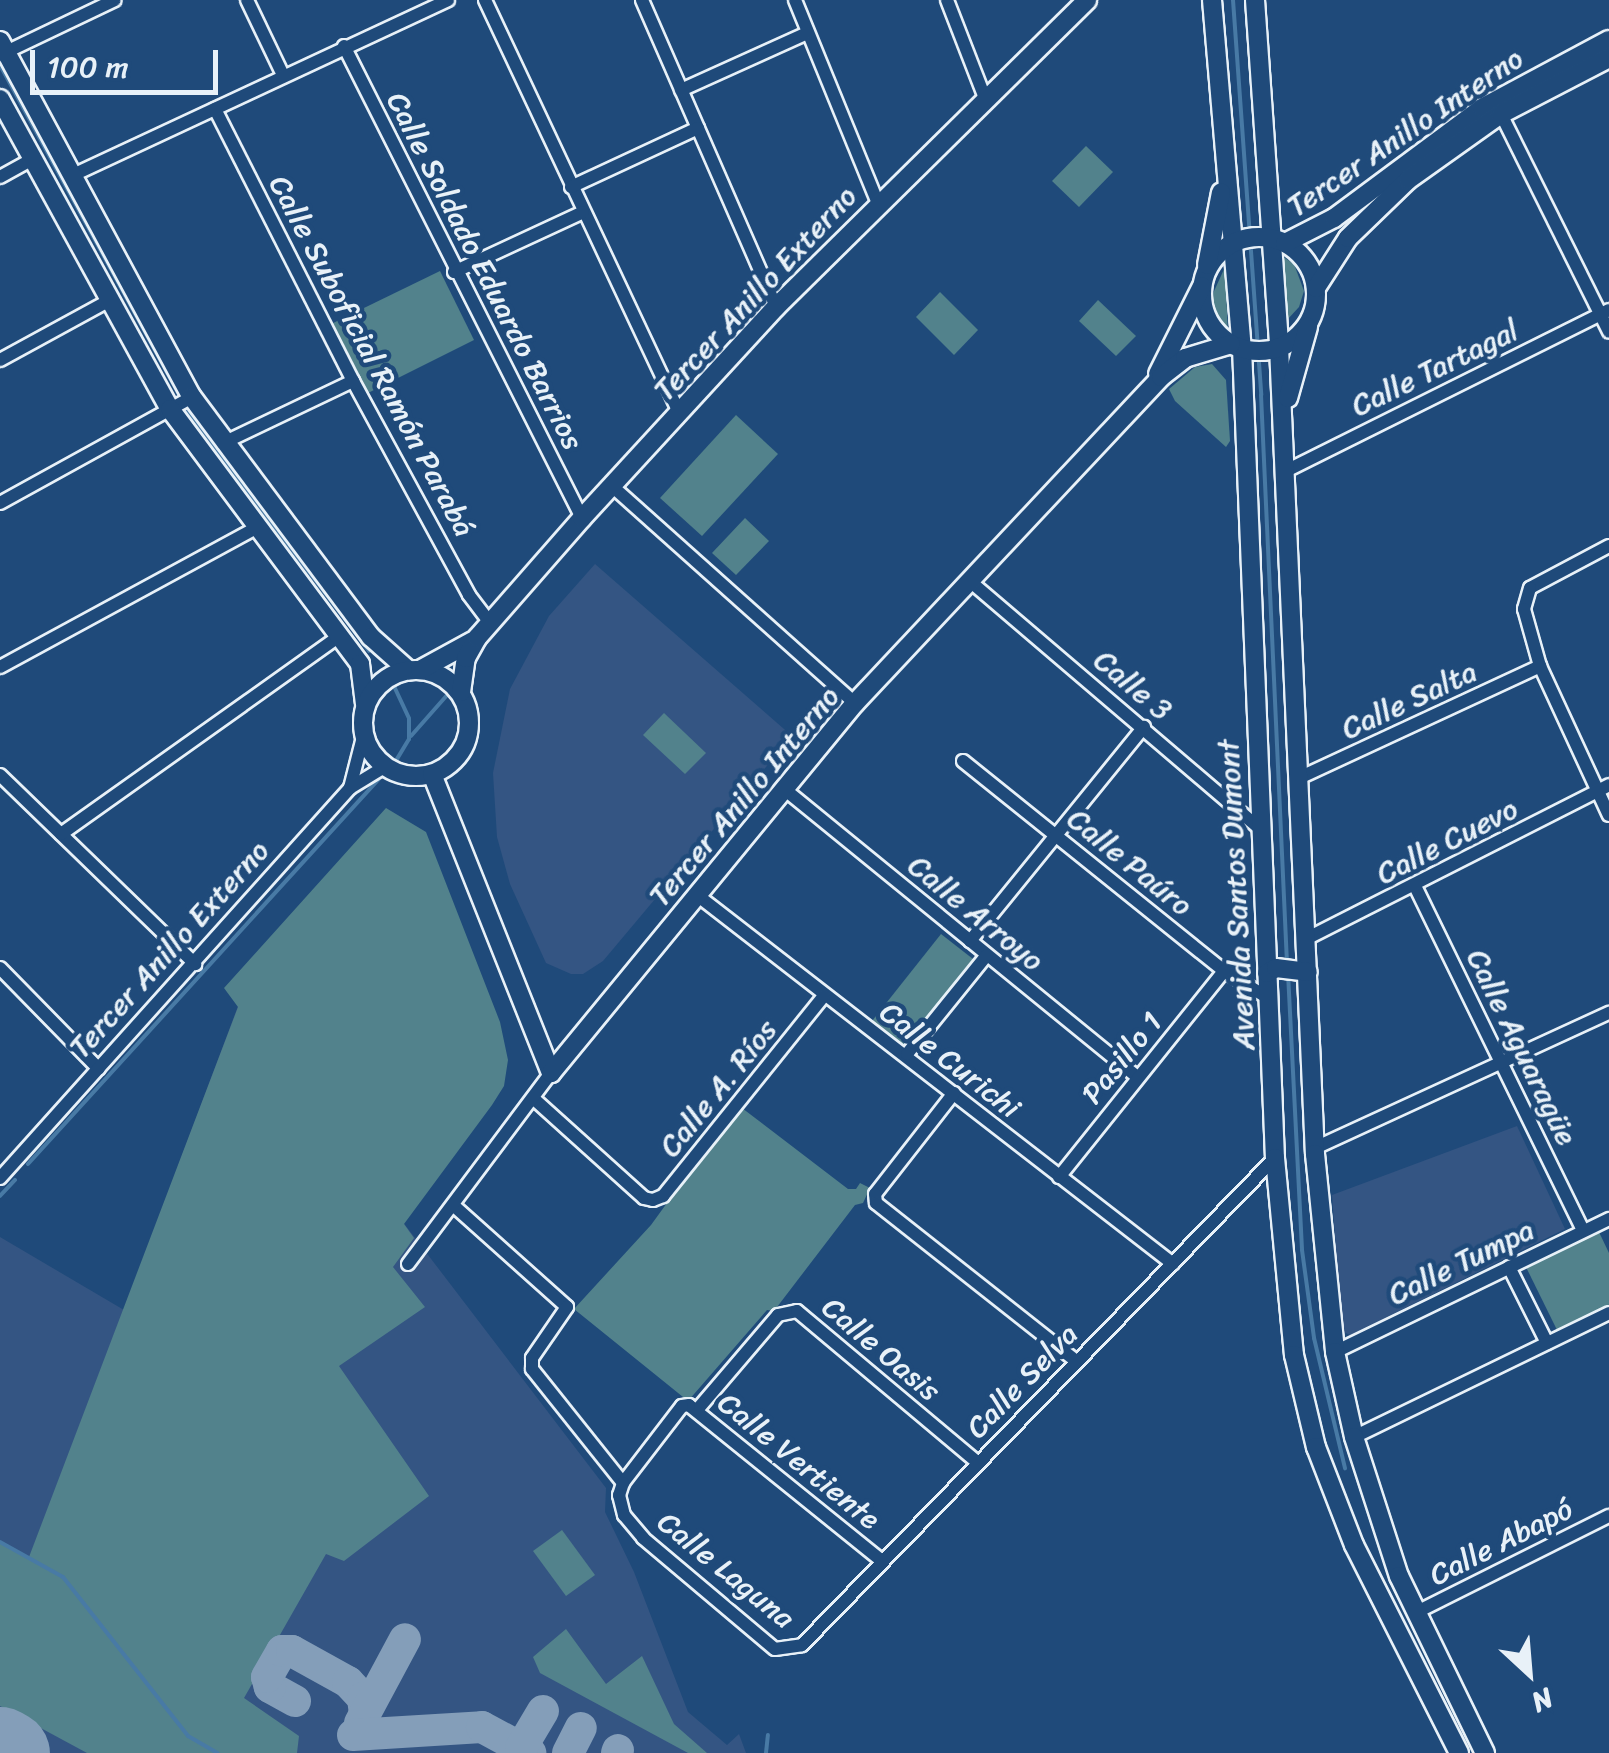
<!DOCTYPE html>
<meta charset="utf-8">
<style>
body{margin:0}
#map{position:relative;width:1609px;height:1753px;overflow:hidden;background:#1f4a7a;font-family:Sriracha,sans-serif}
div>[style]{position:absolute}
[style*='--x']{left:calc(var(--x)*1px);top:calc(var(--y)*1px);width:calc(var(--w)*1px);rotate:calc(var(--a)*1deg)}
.built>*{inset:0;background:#345583}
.green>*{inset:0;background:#52828c}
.stream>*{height:4px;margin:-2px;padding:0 2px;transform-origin:2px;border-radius:2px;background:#487aa5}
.taxiway>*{height:32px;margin:-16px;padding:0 16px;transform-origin:16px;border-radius:16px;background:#849eb9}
.runway>*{height:85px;margin:-42.5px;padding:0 42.5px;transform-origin:42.5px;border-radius:42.5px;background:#849eb9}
.roads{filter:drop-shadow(2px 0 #e8f1f8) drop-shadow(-2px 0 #e8f1f8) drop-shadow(0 2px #e8f1f8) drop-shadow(0 -2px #e8f1f8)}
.street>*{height:12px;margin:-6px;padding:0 6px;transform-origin:6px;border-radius:6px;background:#1f4a7a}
.secondary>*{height:18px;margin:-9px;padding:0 9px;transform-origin:9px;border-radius:9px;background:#1f4a7a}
.secondary>.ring{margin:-9px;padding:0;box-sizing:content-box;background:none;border:18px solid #1f4a7a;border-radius:50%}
span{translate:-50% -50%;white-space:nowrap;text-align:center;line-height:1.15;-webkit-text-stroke:9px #1f4a7a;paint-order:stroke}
.street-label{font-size:30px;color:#e8f1f8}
.north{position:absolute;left:1479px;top:1623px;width:100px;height:100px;-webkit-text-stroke:8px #1f4a7a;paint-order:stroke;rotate:154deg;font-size:28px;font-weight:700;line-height:40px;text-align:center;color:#e8f1f8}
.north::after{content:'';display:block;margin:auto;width:35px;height:45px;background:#e8f1f8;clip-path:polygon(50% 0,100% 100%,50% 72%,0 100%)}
.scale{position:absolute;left:30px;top:50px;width:188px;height:45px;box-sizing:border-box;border:5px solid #e8f1f8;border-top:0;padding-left:12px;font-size:30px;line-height:35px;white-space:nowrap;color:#e8f1f8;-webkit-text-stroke:8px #1f4a7a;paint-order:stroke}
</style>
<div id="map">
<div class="built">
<i style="clip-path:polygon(595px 564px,792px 736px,603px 961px,583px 974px,571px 974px,546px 963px,510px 884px,497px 837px,493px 773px,510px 689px,549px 616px)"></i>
<i style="clip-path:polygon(238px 1006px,606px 1488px,605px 1512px,634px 1572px,688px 1712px,727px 1745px,739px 1734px,746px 1753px,0 1753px,0 1237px,124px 1310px)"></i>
<i style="clip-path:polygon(1517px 1126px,1565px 1229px,1350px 1335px,1342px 1331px,1332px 1195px)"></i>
</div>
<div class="green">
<i style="clip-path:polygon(1086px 146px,1113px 172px,1079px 207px,1052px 181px)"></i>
<i style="clip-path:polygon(1282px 256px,1294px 264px,1304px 291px,1299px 307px,1287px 320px)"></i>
<i style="clip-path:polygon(1225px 267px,1228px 336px,1213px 315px,1210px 300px)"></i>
<i style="clip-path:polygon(440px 271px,474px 340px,364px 395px,329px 325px)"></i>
<i style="clip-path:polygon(940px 292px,978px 330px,954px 355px,916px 317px)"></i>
<i style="clip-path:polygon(1098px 300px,1136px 336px,1116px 356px,1079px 321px)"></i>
<i style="clip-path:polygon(1212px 364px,1226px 380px,1230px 441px,1226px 447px,1175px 401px,1169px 389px,1195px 367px)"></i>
<i style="clip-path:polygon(736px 415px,778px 454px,702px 536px,660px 498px)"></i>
<i style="clip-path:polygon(745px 518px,769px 541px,736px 575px,712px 553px)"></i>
<i style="clip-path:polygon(664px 713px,706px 753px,685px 774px,643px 735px)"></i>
<i style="clip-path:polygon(386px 808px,426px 832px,500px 1022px,508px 1060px,504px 1086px,492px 1105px,404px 1224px,414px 1238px,393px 1267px,425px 1307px,339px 1366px,429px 1496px,344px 1561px,326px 1554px,244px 1698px,299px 1736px,297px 1753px,87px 1753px,0 1706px,0 1542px,29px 1557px,238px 1007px,224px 988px)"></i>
<i style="clip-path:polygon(941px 934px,973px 959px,904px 1046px,872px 1021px)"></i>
<i style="clip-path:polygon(738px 1105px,848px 1189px,856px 1189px,860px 1183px,870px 1188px,863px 1203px,855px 1205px,774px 1311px,767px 1310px,688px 1401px,574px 1309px,651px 1225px)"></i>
<i style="clip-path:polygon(1598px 1230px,1609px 1253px,1609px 1308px,1558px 1332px,1525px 1265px)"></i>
<i style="clip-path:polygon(562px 1530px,595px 1575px,566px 1596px,533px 1551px)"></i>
<i style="clip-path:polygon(566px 1629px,606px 1684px,642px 1656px,674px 1724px,707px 1753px,688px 1753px,540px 1673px,533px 1657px)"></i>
</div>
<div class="stream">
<i style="--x:1233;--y:0;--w:396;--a:85.9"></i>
<i style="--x:1261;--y:395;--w:570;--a:87.38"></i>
<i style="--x:0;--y:65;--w:398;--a:61.5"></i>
<i style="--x:190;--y:415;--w:296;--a:52.8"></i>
<i style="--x:393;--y:684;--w:38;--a:65"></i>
<i style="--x:409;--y:719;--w:20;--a:90"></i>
<i style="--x:409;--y:739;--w:27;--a:121"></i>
<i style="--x:411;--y:736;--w:56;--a:-48.6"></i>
<i style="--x:1288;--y:973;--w:277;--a:87.1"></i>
<i style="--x:1302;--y:1250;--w:89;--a:82.2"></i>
<i style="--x:1314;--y:1338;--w:134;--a:76.6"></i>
<i style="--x:28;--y:1164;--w:520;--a:-47.65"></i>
<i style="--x:0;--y:1196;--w:22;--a:-47"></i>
<i style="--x:0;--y:1542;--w:72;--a:29.1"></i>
<i style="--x:63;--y:1577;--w:202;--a:51.8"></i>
<i style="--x:188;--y:1736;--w:34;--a:30"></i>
<i style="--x:766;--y:1753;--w:18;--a:-84"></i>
</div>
<div class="taxiway">
<i style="--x:295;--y:1701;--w:29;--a:-151"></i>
<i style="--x:270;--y:1687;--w:10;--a:-107"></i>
<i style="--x:267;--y:1677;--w:30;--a:-60"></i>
<i style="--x:282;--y:1651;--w:10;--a:0"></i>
<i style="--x:292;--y:1651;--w:64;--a:29"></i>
<i style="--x:348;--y:1682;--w:22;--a:47"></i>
<i style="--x:363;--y:1698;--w:16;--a:83"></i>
<i style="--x:360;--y:1723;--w:95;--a:-61.8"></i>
<i style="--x:353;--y:1735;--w:129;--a:-3.5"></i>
<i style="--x:482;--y:1727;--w:55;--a:28.4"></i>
<i style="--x:521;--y:1748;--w:43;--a:-59.3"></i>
<i style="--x:568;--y:1753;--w:28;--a:-63"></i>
<i style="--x:617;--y:1753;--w:3;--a:-72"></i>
</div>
<div class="runway">
<i style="--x:0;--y:1749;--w:8;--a:30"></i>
</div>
<div class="roads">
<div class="street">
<i style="--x:247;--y:0;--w:83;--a:64.4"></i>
<i style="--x:485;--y:0;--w:456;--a:64.8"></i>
<i style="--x:642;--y:0;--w:335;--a:66.4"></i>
<i style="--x:795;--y:0;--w:219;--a:67.8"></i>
<i style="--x:947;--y:0;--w:105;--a:68.8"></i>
<i style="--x:344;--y:46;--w:529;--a:63.24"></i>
<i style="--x:0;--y:55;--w:127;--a:-25.6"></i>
<i style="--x:681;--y:90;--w:138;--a:-24.3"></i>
<i style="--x:215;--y:109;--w:305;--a:63.1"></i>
<i style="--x:353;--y:381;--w:243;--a:61.5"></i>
<i style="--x:469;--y:595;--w:35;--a:53"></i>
<i style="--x:1501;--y:114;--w:243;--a:63.6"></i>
<i style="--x:71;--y:176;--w:416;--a:-25"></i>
<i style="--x:0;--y:177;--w:38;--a:-29"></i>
<i style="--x:571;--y:187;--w:140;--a:-24.9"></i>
<i style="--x:454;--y:272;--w:142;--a:-24.9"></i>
<i style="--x:0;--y:360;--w:125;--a:-28.6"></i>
<i style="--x:223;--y:443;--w:144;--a:-25.5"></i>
<i style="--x:1284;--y:472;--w:363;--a:-26.5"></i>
<i style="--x:612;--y:486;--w:326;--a:41.8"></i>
<i style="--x:0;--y:503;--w:219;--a:-28.9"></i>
<i style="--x:1609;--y:546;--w:89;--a:152"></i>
<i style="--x:1530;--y:588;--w:22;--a:106"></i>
<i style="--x:1524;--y:609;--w:59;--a:74.3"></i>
<i style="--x:1540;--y:666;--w:164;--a:65.2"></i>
<i style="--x:971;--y:582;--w:382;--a:40.5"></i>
<i style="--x:0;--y:667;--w:291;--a:-28.5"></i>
<i style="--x:963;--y:761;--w:335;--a:38.8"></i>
<i style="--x:1224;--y:971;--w:52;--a:31.5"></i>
<i style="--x:0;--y:775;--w:272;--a:44.1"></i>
<i style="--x:1299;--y:778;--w:266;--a:-24.9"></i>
<i style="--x:350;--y:788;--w:57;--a:-75.7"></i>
<i style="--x:783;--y:788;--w:457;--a:39.2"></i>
<i style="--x:61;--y:834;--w:344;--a:-35.4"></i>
<i style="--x:1415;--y:886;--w:383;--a:64"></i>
<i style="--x:697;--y:895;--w:602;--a:37.78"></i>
<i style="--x:1306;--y:939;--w:340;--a:-26.9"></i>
<i style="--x:970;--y:941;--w:276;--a:-50.9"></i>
<i style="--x:0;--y:968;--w:141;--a:45.6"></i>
<i style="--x:907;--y:1054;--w:127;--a:-51.1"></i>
<i style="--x:954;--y:1093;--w:128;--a:128"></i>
<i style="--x:875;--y:1194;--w:9;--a:84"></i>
<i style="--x:876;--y:1203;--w:255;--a:38.3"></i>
<i style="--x:533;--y:1098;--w:149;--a:42"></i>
<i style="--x:644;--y:1198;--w:9;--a:13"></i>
<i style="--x:653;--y:1200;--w:11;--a:-22"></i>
<i style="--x:663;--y:1196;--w:257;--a:-51.2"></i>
<i style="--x:1315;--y:1148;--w:324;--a:-24.7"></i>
<i style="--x:1059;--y:1177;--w:264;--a:-51.3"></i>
<i style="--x:0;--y:1178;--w:524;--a:-48.09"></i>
<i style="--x:350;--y:788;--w:42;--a:-31.4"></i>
<i style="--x:453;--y:1205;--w:153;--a:41.8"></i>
<i style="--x:567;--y:1307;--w:62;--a:124.5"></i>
<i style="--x:532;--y:1358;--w:11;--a:90"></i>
<i style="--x:532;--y:1369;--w:146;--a:51.4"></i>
<i style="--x:408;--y:1264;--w:239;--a:-53.2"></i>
<i style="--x:1509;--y:1267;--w:85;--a:63.4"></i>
<i style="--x:1335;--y:1352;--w:305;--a:-25.9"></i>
<i style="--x:697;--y:1410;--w:125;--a:-49.5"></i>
<i style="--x:778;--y:1315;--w:19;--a:-12"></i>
<i style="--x:797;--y:1311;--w:236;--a:40"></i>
<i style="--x:1354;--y:1437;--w:284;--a:-25.9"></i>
<i style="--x:882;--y:1561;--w:248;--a:-141.1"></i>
<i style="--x:689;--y:1405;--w:7;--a:172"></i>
<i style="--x:682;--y:1406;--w:97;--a:127.5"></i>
<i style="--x:623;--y:1483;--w:13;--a:108"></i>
<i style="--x:619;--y:1495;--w:21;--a:76"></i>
<i style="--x:624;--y:1515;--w:30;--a:50"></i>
<i style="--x:643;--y:1538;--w:172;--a:40.1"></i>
<i style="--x:775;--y:1649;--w:27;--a:-8"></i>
<i style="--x:802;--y:1645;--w:679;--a:-45.84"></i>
<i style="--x:1415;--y:1613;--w:217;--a:-26.6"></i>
</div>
<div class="secondary">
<i style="--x:1212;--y:0;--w:349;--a:85.1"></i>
<i style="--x:1242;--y:348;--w:811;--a:87.67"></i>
<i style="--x:1275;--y:1158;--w:198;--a:84.5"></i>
<i style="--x:1294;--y:1355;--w:95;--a:76.6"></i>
<i style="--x:1316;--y:1447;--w:105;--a:68.8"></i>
<i style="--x:1354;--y:1545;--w:233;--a:63.2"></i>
<i style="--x:1255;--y:0;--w:348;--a:86"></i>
<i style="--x:1279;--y:347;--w:808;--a:87.45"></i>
<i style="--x:1315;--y:1154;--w:199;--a:84.2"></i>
<i style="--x:1335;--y:1352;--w:87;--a:77.4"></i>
<i style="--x:1354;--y:1437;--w:146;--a:72.1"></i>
<i style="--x:1399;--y:1576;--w:197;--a:64.1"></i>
<i style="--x:0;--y:41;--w:404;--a:61.7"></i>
<i style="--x:192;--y:397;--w:299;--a:53.3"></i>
<i style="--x:371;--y:637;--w:50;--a:41.7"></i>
<i style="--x:0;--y:99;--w:354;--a:61.3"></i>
<i style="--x:170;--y:409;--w:318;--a:53.3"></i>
<i style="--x:360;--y:664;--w:40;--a:82.9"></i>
<i class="ring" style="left:1202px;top:237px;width:96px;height:96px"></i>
<i style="--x:1285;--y:243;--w:55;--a:-27"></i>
<i style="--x:1334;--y:218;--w:184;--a:-36.6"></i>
<i style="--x:1482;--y:108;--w:144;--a:-28.2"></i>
<i style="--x:1207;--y:265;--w:74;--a:-79.1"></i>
<i style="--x:1316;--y:288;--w:59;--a:-57.4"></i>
<i style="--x:1348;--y:238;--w:83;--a:-44"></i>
<i style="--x:1408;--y:180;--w:114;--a:-35.4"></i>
<i style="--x:1501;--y:114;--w:122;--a:-27.4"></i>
<i style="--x:1158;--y:374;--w:98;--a:-63.4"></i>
<i style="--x:1288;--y:398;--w:74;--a:-74.3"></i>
<i class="ring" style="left:363px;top:670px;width:88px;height:88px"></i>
<i style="--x:420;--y:670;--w:60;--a:-28.7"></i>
<i style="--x:461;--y:692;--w:34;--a:-82"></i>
<i style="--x:466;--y:658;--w:23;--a:-61"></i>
<i style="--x:477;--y:638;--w:159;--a:-48.8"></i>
<i style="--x:582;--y:518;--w:287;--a:-47.4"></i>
<i style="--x:776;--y:307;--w:437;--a:-44.6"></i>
<i style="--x:432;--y:774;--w:322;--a:68.3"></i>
<i style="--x:551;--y:1073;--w:479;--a:-50.6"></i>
<i style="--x:855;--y:703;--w:447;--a:-46.8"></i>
<i style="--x:1161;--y:377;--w:31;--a:-38"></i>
<i style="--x:1185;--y:358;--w:48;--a:-16.9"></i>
<i style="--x:1267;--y:973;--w:10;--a:-29"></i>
<i style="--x:1276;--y:968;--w:32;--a:7"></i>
</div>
</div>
<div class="street-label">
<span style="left:1405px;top:132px;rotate:-34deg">Tercer Anillo Interno</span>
<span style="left:485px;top:271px;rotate:63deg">Calle Soldado Eduardo Barrios</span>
<span style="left:755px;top:293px;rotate:-47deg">Tercer Anillo Externo</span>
<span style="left:372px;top:356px;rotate:62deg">Calle Suboficial Ramón Parabá</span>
<span style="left:1435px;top:368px;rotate:-26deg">Calle Tartagal</span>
<span style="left:1133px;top:685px;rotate:40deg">Calle 3</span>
<span style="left:1409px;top:700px;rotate:-25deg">Calle Salta</span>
<span style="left:744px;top:796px;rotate:-50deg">Tercer Anillo Interno</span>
<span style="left:1447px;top:841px;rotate:-27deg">Calle Cuevo</span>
<span style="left:1130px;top:862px;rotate:39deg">Calle Paúro</span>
<span style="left:1236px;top:895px;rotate:-93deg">Avenida Santos Dumont</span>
<span style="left:976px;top:913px;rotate:39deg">Calle Arroyo</span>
<span style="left:169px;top:949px;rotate:-48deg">Tercer Anillo Externo</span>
<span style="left:1522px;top:1047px;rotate:64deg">Calle Aguaragüe</span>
<span style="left:1122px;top:1058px;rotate:-51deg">Pasillo 1</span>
<span style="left:950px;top:1060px;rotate:38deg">Calle Curichi</span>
<span style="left:718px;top:1088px;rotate:-51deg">Calle A. Ríos</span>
<span style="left:1461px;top:1262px;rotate:-26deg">Calle Tumpa</span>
<span style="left:881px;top:1349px;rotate:40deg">Calle Oasis</span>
<span style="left:1022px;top:1381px;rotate:-46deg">Calle Selva</span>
<span style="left:799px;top:1461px;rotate:39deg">Calle Vertiente</span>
<span style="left:1501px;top:1542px;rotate:-27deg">Calle Abapó</span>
<span style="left:726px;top:1570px;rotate:39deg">Calle Laguna</span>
</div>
<div class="north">N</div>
<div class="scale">100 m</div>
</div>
